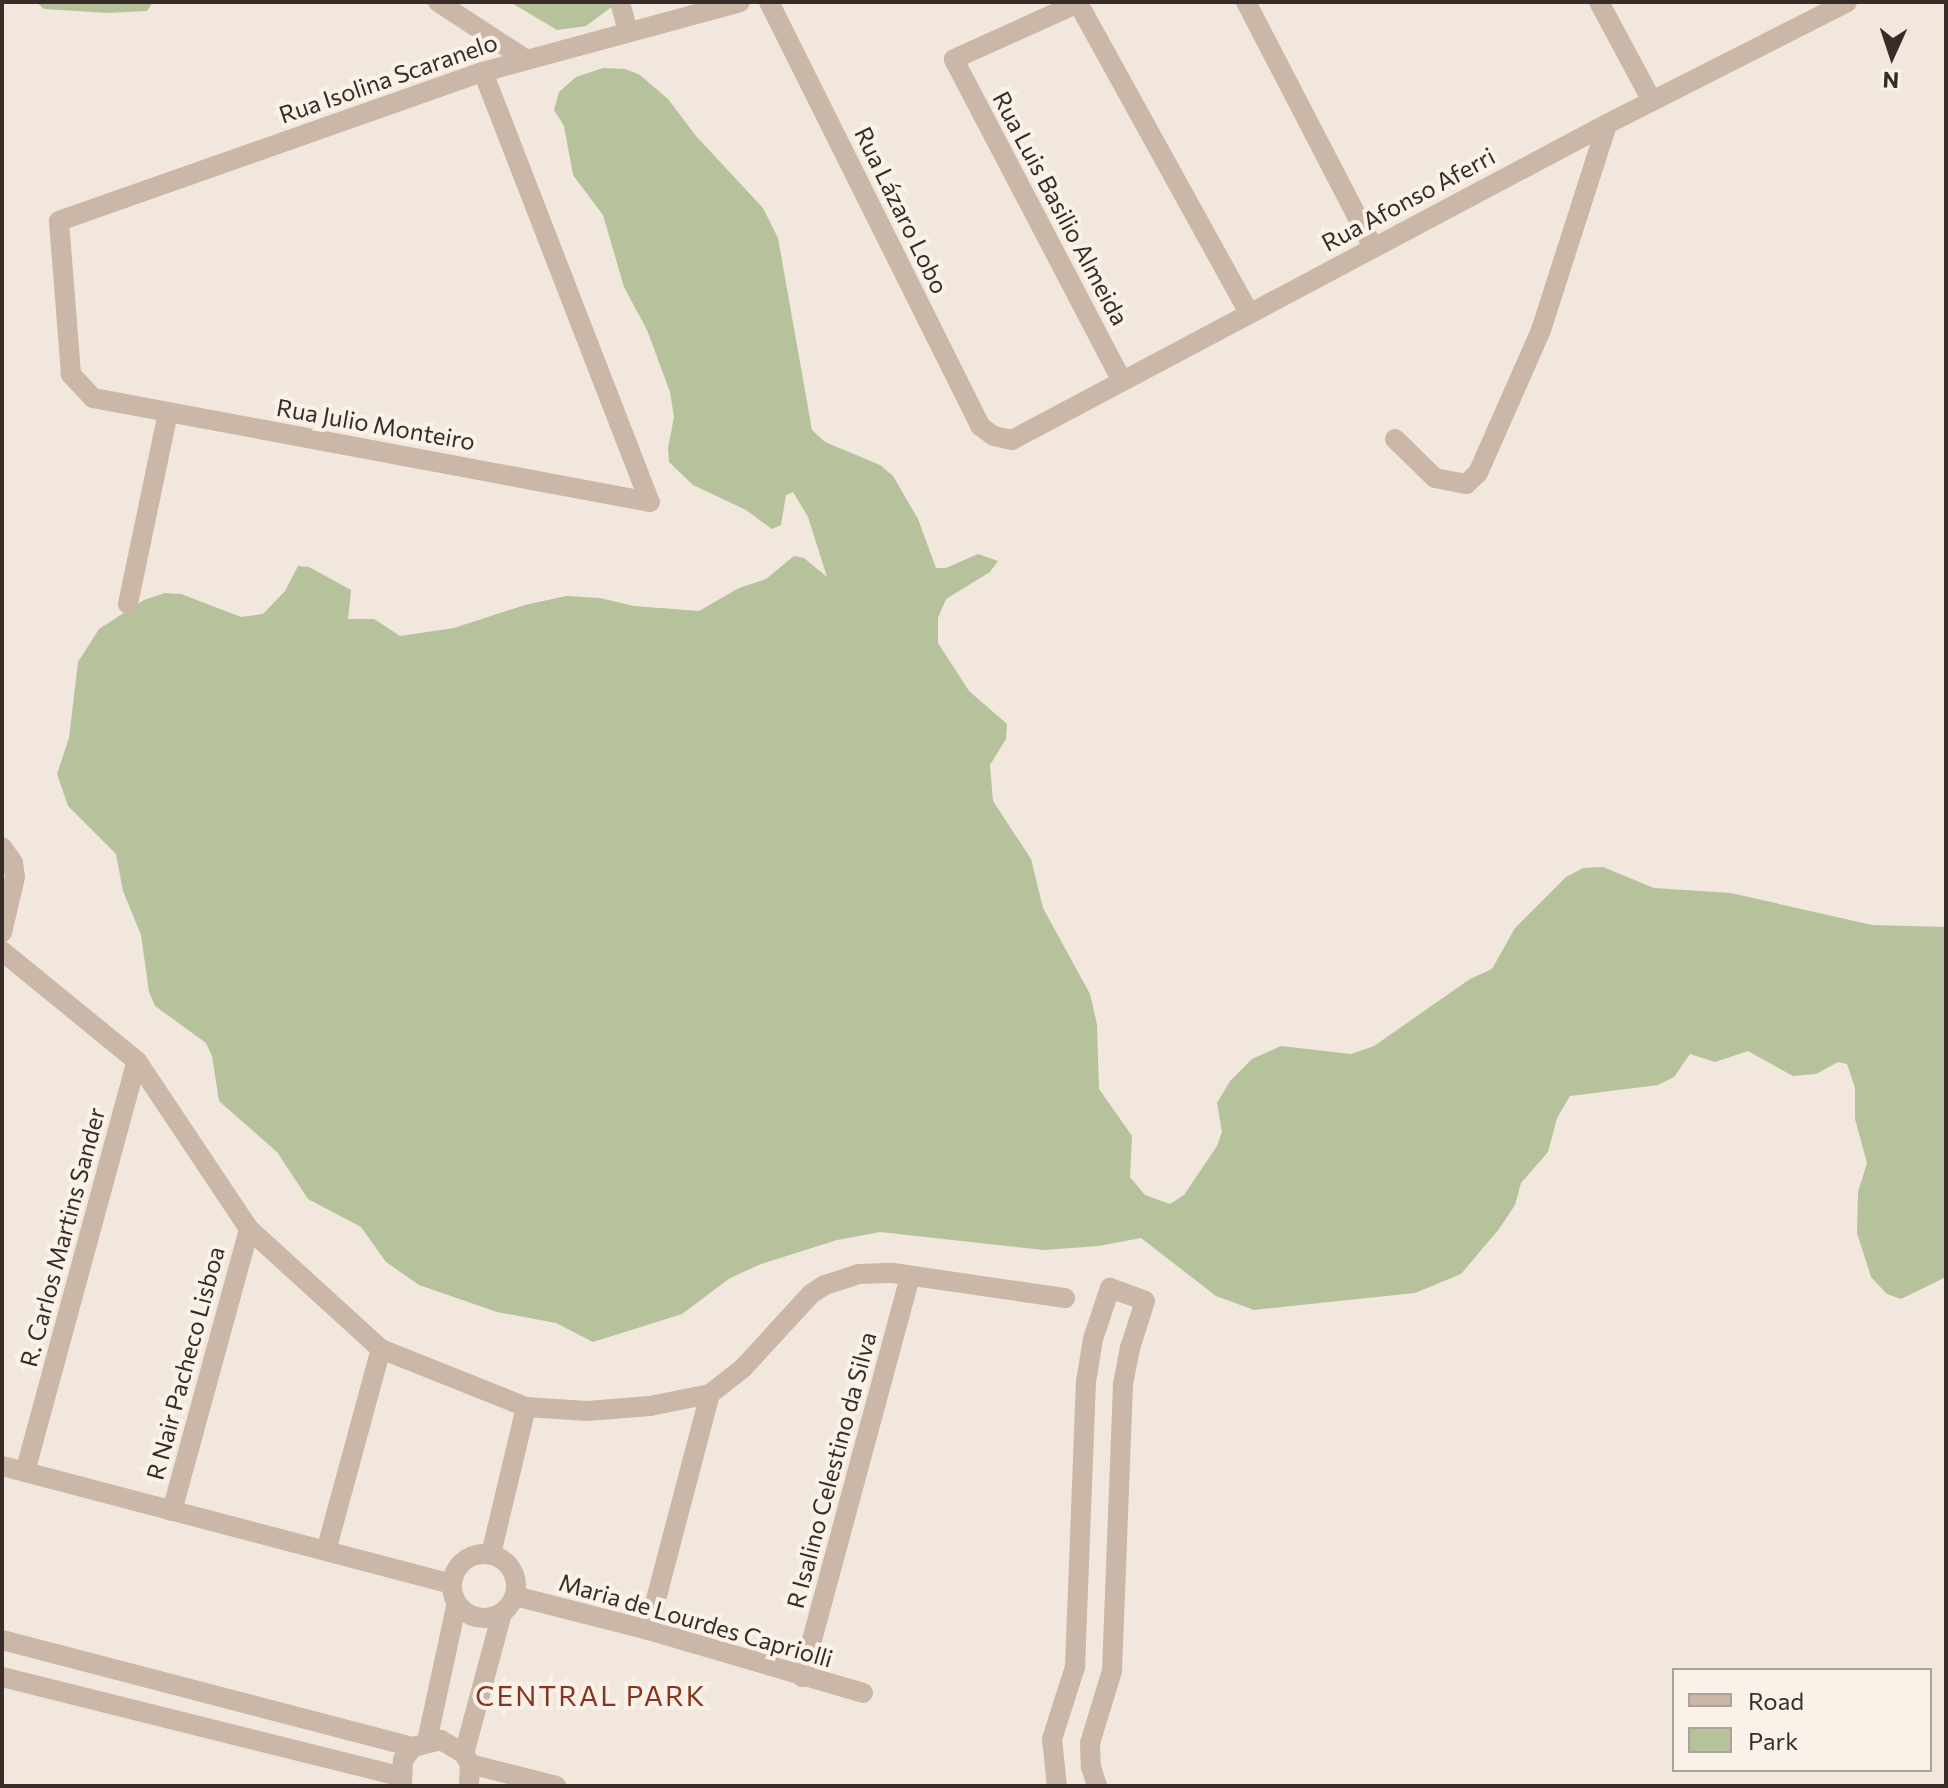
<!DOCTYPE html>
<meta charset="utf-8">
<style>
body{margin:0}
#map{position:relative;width:1948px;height:1788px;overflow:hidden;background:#f2e7dc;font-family:Commissioner,sans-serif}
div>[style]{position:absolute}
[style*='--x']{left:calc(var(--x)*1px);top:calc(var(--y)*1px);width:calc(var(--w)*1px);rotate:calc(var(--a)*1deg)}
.green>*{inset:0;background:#b6c29b}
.minor>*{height:20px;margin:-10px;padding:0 10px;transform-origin:10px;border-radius:10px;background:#cbb7a7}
.minor>.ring{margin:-10px;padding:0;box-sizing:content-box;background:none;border:20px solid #cbb7a7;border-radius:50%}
span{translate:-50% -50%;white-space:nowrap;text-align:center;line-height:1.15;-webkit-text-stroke:8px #faf1e8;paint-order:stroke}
.street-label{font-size:24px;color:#372c28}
.quarter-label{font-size:28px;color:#873520;letter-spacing:2px}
.frame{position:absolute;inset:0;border:4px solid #372c28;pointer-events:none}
.legend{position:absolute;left:1672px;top:1668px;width:260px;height:104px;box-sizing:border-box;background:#faf1e8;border:2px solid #aca29b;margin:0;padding:10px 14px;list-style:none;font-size:24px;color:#372c28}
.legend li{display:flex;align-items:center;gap:16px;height:40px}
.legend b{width:40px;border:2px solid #aca29b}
.north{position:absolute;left:1852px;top:16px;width:80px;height:80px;-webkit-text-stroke:6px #faf1e8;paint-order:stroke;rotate:183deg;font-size:22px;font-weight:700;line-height:32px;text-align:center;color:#372c28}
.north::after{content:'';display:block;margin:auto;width:28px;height:36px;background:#372c28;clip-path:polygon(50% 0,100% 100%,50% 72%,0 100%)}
</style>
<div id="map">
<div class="green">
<i style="clip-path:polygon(36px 2px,153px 2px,147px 11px,108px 13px,44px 9px)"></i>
<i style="clip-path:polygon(510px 2px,618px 2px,586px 26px,557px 30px)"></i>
<i style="clip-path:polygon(603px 68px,625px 69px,640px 75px,668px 99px,696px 136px,763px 208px,778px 238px,812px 430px,825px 442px,880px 465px,893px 476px,918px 519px,936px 568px,946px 568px,978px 554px,998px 561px,990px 572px,946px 599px,938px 618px,938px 643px,969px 691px,1007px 724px,1006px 739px,990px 765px,993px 801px,1031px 859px,1043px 908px,1090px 994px,1097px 1024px,1099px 1089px,1132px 1136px,1130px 1177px,1145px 1195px,1170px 1204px,1184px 1195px,1217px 1146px,1222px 1132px,1217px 1103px,1230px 1081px,1252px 1059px,1281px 1046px,1351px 1054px,1374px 1046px,1470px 979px,1492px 969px,1515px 928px,1566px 877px,1583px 868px,1603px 867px,1654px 888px,1731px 893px,1872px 925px,1946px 927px,1946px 1277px,1901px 1299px,1887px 1294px,1871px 1277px,1857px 1233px,1858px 1192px,1867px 1163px,1855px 1119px,1855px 1088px,1847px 1064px,1838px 1062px,1816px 1074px,1793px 1076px,1748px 1051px,1715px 1062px,1690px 1054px,1674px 1077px,1658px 1085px,1570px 1096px,1557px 1118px,1548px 1152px,1521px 1183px,1515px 1205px,1499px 1229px,1461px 1274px,1415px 1293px,1254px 1310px,1216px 1296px,1141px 1238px,1099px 1246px,1043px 1250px,880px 1232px,837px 1240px,761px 1264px,730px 1278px,682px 1314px,593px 1342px,556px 1323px,497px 1312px,419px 1285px,386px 1262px,361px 1227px,308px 1199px,277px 1152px,219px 1101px,212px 1056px,206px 1043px,155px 1006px,149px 992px,141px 935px,123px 891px,116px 854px,68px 806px,57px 774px,69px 738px,78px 662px,99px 629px,144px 600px,165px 593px,181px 594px,241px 617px,263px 614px,285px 591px,298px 566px,309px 567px,351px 590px,348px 619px,374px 619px,400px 636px,454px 628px,525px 605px,566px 596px,600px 598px,634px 606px,699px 611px,739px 588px,766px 579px,794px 556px,804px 558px,827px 577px,808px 517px,793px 492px,786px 495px,781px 525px,772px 529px,746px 510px,693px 485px,669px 462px,668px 448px,674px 417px,670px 392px,647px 330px,624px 287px,603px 215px,573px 175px,564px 126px,554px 110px,559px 92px,576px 77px)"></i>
</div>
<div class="minor">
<i style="--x:438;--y:2;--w:104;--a:33.2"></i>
<i style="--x:620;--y:2;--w:30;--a:75"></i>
<i style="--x:769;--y:2;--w:474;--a:63.5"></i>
<i style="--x:980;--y:426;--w:17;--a:36"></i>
<i style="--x:994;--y:436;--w:18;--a:13"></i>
<i style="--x:1012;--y:440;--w:674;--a:-27.97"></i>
<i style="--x:1607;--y:124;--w:269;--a:-26.9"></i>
<i style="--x:1246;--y:2;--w:276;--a:62.6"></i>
<i style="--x:1599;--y:2;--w:112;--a:61.8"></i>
<i style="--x:483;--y:72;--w:461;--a:68.8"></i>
<i style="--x:1122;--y:381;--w:363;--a:-117.6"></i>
<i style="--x:954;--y:59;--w:136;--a:-24.3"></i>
<i style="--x:1078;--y:3;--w:354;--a:61.1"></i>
<i style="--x:1395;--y:439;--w:56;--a:44.3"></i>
<i style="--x:1435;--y:478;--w:32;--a:11"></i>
<i style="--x:1466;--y:484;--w:16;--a:-43"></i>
<i style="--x:1478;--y:473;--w:156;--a:-66.2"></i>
<i style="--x:1541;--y:330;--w:216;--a:-72.2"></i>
<i style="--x:650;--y:502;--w:567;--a:-169.42"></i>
<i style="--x:93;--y:398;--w:33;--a:-133"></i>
<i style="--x:71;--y:374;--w:153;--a:-94.5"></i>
<i style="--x:59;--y:221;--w:449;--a:-19.4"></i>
<i style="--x:483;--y:72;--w:266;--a:-15.2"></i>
<i style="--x:128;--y:604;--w:196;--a:-78.2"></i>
<i style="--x:2;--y:847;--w:19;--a:55"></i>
<i style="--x:13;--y:863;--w:14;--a:82"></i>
<i style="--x:15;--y:877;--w:57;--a:103.1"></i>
<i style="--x:2;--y:951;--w:174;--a:39.2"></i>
<i style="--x:137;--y:1061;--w:202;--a:56.3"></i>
<i style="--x:249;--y:1229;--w:178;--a:42.3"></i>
<i style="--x:381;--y:1349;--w:156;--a:21.8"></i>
<i style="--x:526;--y:1407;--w:61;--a:3.8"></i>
<i style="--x:587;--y:1411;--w:63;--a:-4.5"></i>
<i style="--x:650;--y:1406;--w:61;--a:-11.3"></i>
<i style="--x:710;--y:1394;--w:42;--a:-38.2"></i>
<i style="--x:743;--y:1368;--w:100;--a:-47.4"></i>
<i style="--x:811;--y:1294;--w:17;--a:-33"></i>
<i style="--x:825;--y:1285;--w:35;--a:-18"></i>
<i style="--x:858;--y:1274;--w:35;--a:-2"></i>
<i style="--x:893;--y:1273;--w:174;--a:8.3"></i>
<i style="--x:2;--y:1466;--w:465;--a:14.7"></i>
<i style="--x:25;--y:1472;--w:426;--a:-74.8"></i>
<i style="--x:172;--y:1511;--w:292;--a:-74.7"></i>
<i style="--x:326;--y:1551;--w:209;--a:-74.8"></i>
<i style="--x:491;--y:1554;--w:151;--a:-76.6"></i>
<i class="ring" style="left:452px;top:1554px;width:44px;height:44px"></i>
<i style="--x:515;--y:1596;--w:137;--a:14.3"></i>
<i style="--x:648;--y:1630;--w:224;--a:16.3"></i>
<i style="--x:648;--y:1630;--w:244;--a:-75.3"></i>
<i style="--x:2;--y:1640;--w:425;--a:14.6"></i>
<i style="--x:2;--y:1677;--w:410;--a:14"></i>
<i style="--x:802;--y:1677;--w:415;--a:-74.9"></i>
<i style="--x:427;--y:1741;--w:137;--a:-77.8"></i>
<i style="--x:464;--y:1754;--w:146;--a:-74.9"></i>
<i style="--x:470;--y:1764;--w:89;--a:14.3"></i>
<i style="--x:402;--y:1786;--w:26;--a:-88"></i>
<i style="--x:403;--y:1760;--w:16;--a:-52"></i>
<i style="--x:413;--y:1747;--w:29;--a:-14"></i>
<i style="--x:441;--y:1740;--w:27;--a:31"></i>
<i style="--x:464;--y:1754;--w:12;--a:59"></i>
<i style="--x:470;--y:1764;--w:22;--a:93"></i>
<i style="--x:1057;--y:1786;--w:47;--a:-96.1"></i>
<i style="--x:1052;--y:1739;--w:76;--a:-72.3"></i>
<i style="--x:1075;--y:1667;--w:285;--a:-87.8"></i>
<i style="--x:1086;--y:1382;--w:44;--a:-80.8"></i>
<i style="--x:1093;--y:1339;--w:54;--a:-71.6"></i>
<i style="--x:1110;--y:1288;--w:37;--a:20"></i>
<i style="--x:1145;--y:1301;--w:49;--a:107.7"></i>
<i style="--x:1130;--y:1348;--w:38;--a:101"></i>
<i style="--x:1123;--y:1385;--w:286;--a:92.2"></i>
<i style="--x:1112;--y:1671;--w:75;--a:107"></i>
<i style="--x:1090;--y:1743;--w:24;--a:88"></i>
<i style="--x:1091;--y:1767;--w:20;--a:72"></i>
</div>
<div class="street-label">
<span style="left:388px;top:78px;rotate:-19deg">Rua Isolina Scaranelo</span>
<span style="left:1408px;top:199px;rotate:-28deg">Rua Afonso Aferri</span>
<span style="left:1061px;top:208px;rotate:62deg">Rua Luis Basilio Almeida</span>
<span style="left:902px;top:210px;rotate:64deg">Rua Lázaro Lobo</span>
<span style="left:376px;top:424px;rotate:10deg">Rua Julio Monteiro</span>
<span style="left:62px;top:1237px;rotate:-75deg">R. Carlos Martins Sander</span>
<span style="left:185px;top:1363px;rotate:-75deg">R Nair Pacheco Lisboa</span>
<span style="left:831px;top:1470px;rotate:-75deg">R Isalino Celestino da Silva</span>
<span style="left:696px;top:1620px;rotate:16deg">Maria de Lourdes Capriolli</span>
</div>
<div class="quarter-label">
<span style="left:591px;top:1695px">CENTRAL PARK</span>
</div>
<div class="frame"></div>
<ul class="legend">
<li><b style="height:10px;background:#cbb7a7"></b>Road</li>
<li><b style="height:22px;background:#b6c29b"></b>Park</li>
</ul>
<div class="north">N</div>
</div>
